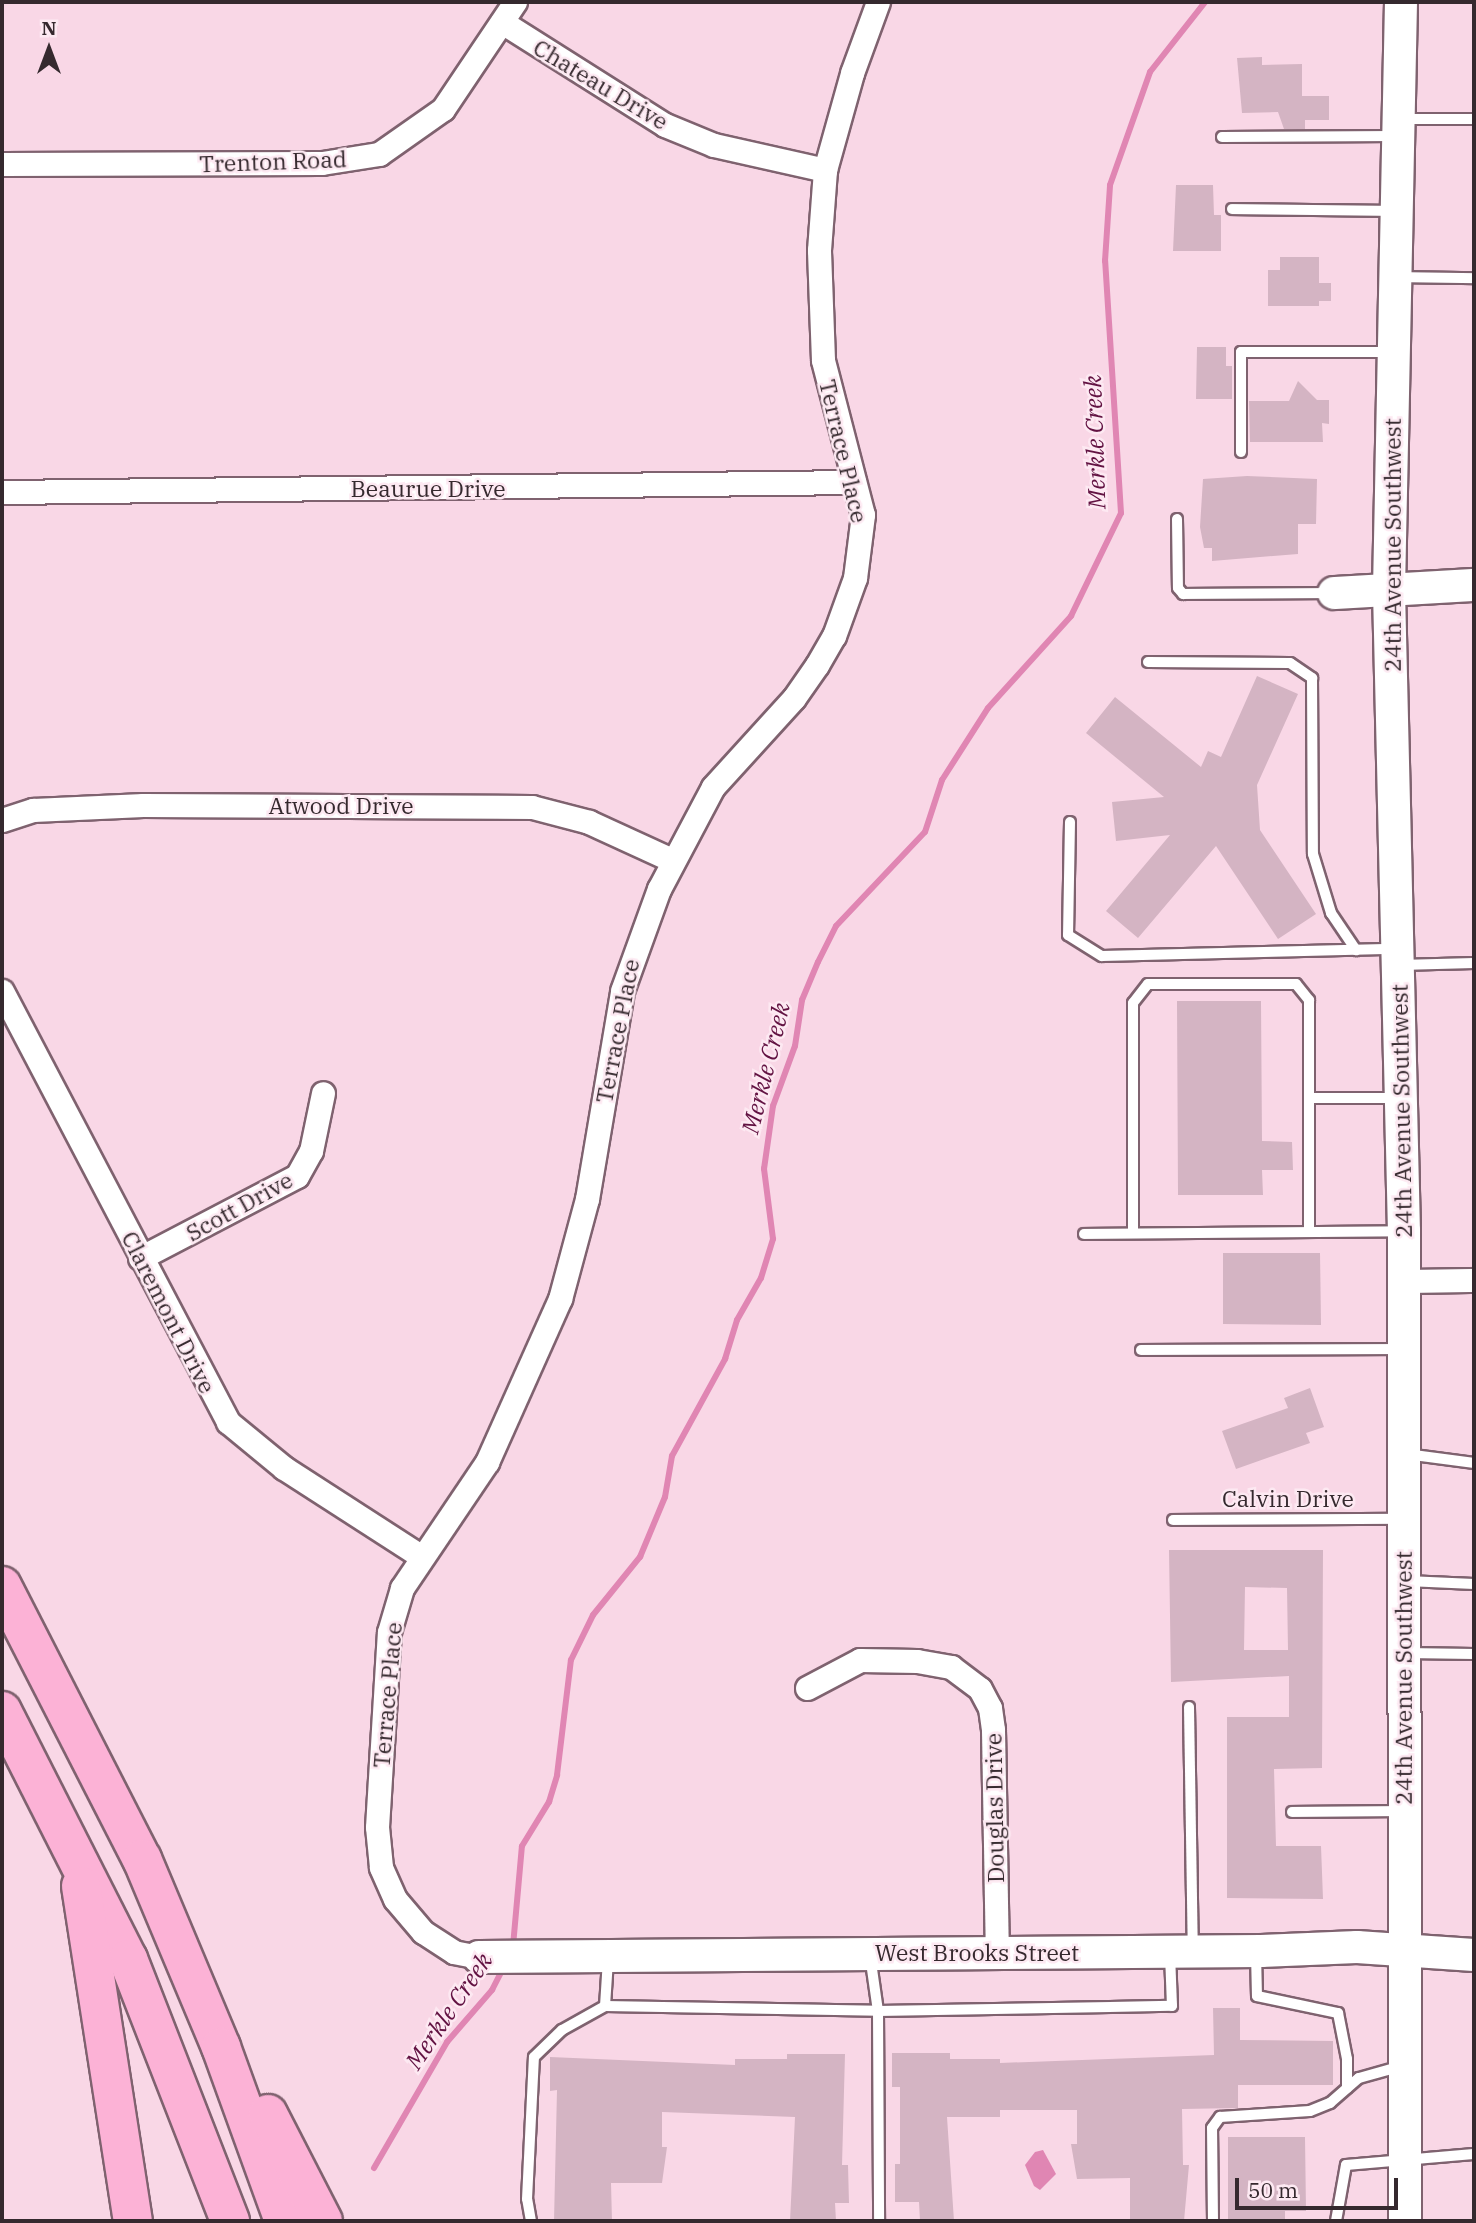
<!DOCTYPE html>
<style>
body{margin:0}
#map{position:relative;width:1476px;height:2223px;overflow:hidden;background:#f9d7e6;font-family:"IBM Plex Serif",serif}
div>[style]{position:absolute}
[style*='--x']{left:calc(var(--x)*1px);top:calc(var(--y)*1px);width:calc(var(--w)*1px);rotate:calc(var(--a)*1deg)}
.water>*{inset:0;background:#e086b3}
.stream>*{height:6px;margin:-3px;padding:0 3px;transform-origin:3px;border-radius:3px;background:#e086b3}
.building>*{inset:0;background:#d4b4c3}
.roads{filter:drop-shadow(2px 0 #7f626f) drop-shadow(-2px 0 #7f626f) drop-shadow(0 2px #7f626f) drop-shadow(0 -2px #7f626f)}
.lane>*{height:10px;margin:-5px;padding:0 5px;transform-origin:5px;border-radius:5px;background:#fff}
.street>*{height:23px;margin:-11.5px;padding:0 11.5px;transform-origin:11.5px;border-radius:11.5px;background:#fff}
.secondary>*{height:32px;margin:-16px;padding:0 16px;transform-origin:16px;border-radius:16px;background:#fff}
.highway>*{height:38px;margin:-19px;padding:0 19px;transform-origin:19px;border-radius:19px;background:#fcb2d6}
span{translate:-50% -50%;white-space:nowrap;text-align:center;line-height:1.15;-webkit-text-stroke:5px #fde9f2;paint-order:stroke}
.street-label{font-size:23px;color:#35292e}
.water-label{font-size:24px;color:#621242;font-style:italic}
.frame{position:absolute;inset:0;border:4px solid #35292e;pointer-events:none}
.north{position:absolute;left:14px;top:14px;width:70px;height:70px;-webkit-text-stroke:5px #fde9f2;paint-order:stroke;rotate:0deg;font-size:19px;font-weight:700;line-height:28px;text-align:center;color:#35292e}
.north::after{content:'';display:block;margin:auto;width:24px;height:32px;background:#35292e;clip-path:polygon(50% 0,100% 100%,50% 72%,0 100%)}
.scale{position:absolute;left:1235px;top:2178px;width:163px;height:32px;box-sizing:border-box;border:4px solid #35292e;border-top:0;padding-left:9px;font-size:21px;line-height:24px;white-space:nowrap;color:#35292e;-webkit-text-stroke:5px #fde9f2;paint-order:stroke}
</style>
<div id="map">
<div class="water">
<i style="clip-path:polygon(1043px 2150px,1056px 2174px,1040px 2190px,1034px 2186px,1025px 2165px,1035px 2152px)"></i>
</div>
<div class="stream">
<i style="--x:513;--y:1946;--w:100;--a:-84.9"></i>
<i style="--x:522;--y:1846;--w:52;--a:-58.5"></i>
<i style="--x:549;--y:1802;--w:28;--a:-73"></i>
<i style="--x:557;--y:1775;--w:116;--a:-83.1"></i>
<i style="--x:571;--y:1660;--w:50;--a:-63.9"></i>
<i style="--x:593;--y:1615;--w:75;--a:-51"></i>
<i style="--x:640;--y:1557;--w:65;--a:-67.4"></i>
<i style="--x:665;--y:1497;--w:42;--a:-80.3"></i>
<i style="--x:672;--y:1456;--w:111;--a:-61.3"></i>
<i style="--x:725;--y:1359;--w:41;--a:-72.9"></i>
<i style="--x:737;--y:1320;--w:48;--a:-60.3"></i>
<i style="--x:761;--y:1278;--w:41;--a:-72.9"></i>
<i style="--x:773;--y:1239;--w:71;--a:-97.3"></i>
<i style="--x:764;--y:1169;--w:64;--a:-81.9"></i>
<i style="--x:773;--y:1106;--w:64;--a:-69.9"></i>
<i style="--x:795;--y:1046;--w:47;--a:-81.3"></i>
<i style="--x:802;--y:1000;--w:41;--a:-67.2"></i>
<i style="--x:818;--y:962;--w:40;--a:-63.4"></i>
<i style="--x:836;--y:926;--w:129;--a:-46.6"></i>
<i style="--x:925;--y:832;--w:55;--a:-71.9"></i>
<i style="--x:942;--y:780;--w:85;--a:-57.4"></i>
<i style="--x:988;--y:708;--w:124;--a:-47.9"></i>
<i style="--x:1071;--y:616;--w:114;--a:-64.1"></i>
<i style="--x:1121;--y:513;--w:253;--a:-93.6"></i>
<i style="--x:1105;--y:261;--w:76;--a:-86.2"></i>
<i style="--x:1110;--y:185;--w:120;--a:-70.5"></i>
<i style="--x:1150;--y:72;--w:89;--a:-51.8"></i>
<i style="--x:374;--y:2168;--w:146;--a:-59.9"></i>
<i style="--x:447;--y:2042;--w:69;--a:-49.1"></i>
<i style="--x:492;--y:1990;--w:28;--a:-63"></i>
</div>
<div class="building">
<i style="clip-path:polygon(1262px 57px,1262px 65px,1302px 64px,1302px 96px,1329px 96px,1329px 120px,1305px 120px,1305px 129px,1284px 129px,1278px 112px,1242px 113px,1237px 58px)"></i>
<i style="clip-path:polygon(1176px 185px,1213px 185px,1214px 215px,1221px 215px,1221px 251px,1173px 251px)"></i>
<i style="clip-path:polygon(1280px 257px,1319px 257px,1319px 283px,1331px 283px,1331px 301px,1319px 301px,1319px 306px,1268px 306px,1268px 270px,1280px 270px)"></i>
<i style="clip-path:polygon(1197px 347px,1226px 347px,1226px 366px,1232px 366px,1232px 399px,1196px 399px)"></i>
<i style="clip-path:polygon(1298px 381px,1317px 400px,1329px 400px,1329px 424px,1322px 423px,1323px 442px,1250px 442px,1249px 401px,1289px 401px)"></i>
<i style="clip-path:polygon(1247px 476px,1317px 479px,1316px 524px,1298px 524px,1298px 554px,1212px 561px,1212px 548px,1204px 548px,1200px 527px,1203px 479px)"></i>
<i style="clip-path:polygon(1257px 676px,1298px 694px,1257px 785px,1260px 830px,1316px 914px,1278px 939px,1216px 846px,1138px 938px,1106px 911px,1170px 835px,1116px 841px,1112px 802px,1164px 797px,1086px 733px,1115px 697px,1201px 767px,1208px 751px,1221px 757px)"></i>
<i style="clip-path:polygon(1177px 1001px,1261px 1001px,1262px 1141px,1292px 1142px,1293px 1170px,1262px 1170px,1263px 1195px,1178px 1195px)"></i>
<i style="clip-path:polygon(1223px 1253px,1320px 1253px,1321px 1325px,1223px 1324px)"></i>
<i style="clip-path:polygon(1310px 1388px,1324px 1427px,1306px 1433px,1310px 1443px,1236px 1469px,1222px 1431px,1288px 1408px,1284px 1398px)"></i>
<i style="clip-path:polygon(evenodd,1169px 1550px,1323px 1550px,1322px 1768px,1274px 1769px,1276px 1846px,1321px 1846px,1323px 1899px,1227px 1898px,1227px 1717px,1289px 1717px,1289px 1676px,1171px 1682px,1169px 1550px,1245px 1587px,1287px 1588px,1288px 1650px,1244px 1650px,1245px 1587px)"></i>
<i style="clip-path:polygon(1213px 2008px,1240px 2008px,1240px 2040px,1333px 2041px,1333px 2085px,1238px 2085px,1238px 2108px,1182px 2109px,1183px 2165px,1189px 2165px,1184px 2221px,1130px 2221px,1130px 2178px,1077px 2179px,1071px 2144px,1077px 2144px,1077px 2110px,1000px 2110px,1000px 2117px,947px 2117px,954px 2221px,920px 2221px,919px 2202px,895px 2202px,895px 2164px,900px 2164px,900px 2087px,892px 2087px,892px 2053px,950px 2053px,950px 2059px,1000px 2059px,1000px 2063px,1214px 2055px)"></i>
<i style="clip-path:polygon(787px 2054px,845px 2054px,842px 2165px,848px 2165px,849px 2203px,835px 2203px,836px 2221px,790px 2221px,795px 2117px,662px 2112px,662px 2147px,667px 2147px,662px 2183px,611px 2183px,612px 2221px,554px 2221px,557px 2090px,550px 2091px,550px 2057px,735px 2065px,735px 2059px,787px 2059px)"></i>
<i style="clip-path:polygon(1228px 2137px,1305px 2137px,1306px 2211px,1285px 2211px,1285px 2221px,1228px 2221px)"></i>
</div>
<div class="roads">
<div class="lane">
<i style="--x:1401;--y:119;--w:73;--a:0"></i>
<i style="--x:1222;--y:137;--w:173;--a:-0.3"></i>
<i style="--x:1232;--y:209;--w:162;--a:0.7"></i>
<i style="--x:1398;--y:277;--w:76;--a:0.8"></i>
<i style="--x:1241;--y:452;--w:100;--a:-90"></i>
<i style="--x:1241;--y:352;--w:149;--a:0"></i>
<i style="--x:1177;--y:519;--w:69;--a:89.2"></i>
<i style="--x:1178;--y:588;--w:8;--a:50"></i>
<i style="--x:1183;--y:594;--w:148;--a:-0.4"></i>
<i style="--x:1148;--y:662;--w:142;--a:0.4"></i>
<i style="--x:1290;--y:663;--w:27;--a:34"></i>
<i style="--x:1312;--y:678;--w:176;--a:89.7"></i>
<i style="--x:1313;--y:854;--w:62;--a:73"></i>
<i style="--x:1331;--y:913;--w:45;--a:56"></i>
<i style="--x:1070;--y:822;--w:113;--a:91"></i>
<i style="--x:1068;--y:935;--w:40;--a:32"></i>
<i style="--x:1102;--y:956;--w:293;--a:-1.4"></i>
<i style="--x:1400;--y:965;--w:74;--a:-1.5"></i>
<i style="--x:1309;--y:1098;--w:88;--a:0"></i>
<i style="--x:1133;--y:1233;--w:230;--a:-90"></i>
<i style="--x:1133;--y:1003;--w:24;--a:-52"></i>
<i style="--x:1148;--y:984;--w:148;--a:0"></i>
<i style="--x:1296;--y:984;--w:21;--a:51"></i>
<i style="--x:1309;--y:1000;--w:231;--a:90"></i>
<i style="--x:1084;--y:1234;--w:317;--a:-0.5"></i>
<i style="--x:1141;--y:1350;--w:259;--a:-0.2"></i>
<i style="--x:1406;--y:1454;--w:69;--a:7.5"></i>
<i style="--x:1173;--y:1520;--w:228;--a:-0.3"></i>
<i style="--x:1407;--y:1581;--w:67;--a:2.6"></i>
<i style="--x:1406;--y:1653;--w:68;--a:0.8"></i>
<i style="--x:1189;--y:1707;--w:242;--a:89.1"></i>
<i style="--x:1292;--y:1812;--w:109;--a:-0.5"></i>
<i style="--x:1256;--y:1953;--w:43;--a:88.7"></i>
<i style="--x:1257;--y:1996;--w:83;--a:11.9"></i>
<i style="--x:1338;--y:2013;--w:47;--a:78.9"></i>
<i style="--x:1347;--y:2059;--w:29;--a:90"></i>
<i style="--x:870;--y:1955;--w:57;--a:81.9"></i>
<i style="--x:878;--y:2011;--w:210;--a:89.7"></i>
<i style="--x:605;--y:2006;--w:46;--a:-86.3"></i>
<i style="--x:531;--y:2221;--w:22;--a:-100"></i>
<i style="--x:527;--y:2199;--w:142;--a:-87.2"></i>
<i style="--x:534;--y:2057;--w:39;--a:-44"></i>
<i style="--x:562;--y:2030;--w:49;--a:-29.2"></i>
<i style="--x:605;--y:2006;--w:273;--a:1"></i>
<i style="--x:878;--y:2011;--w:294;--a:-1"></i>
<i style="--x:1172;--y:2006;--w:52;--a:-92.2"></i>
<i style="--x:1213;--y:2221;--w:93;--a:-90.6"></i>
<i style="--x:1212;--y:2128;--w:14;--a:-54"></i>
<i style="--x:1220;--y:2117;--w:90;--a:-3.8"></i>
<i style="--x:1310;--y:2111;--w:22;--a:-22"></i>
<i style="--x:1330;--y:2103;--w:38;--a:-41"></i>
<i style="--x:1359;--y:2078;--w:45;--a:-15.6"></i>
<i style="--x:1336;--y:2221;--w:57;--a:-79.9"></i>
<i style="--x:1346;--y:2165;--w:128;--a:-4.9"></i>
</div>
<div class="street">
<i style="--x:502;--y:22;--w:193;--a:32.3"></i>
<i style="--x:665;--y:125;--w:53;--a:22.2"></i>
<i style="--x:714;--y:145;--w:114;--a:12.7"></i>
<i style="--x:2;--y:164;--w:320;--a:-0.2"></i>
<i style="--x:322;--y:163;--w:58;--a:-9"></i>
<i style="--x:379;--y:154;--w:78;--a:-35.1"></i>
<i style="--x:443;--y:109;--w:129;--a:-56.1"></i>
<i style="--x:2;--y:492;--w:852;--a:-0.67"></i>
<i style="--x:2;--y:820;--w:33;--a:-18"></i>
<i style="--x:33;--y:810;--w:110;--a:-2.6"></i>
<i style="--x:143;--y:805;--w:389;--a:0.3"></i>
<i style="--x:532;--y:807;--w:59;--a:14.7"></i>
<i style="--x:589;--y:822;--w:91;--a:24.6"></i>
<i style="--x:2;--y:991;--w:487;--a:62.3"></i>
<i style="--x:228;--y:1422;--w:72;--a:39.4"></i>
<i style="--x:284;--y:1468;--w:164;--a:32.8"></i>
<i style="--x:140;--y:1258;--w:177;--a:-27.6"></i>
<i style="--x:297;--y:1176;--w:29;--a:-61"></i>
<i style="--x:311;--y:1151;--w:59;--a:-78.3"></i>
<i style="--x:1404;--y:1281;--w:70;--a:-0.8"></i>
<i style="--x:807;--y:1688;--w:60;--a:-27.8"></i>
<i style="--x:860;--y:1660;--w:57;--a:1"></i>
<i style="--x:917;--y:1661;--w:35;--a:10"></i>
<i style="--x:951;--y:1667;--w:36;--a:37"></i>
<i style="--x:980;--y:1689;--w:21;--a:62"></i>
<i style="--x:990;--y:1708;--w:22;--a:82"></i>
<i style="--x:993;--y:1730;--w:221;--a:89"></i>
<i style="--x:479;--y:1957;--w:25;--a:-169"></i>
<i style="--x:454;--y:1952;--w:37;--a:-147"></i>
<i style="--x:423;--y:1932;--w:43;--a:-130.3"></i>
<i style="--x:395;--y:1899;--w:35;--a:-114"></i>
<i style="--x:381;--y:1867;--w:40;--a:-95.7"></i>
<i style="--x:377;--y:1827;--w:195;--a:-86.5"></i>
<i style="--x:389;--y:1632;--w:46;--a:-73.5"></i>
<i style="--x:402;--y:1588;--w:152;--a:-56"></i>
<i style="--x:487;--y:1462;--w:179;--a:-65.9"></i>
<i style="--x:560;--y:1299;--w:104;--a:-74.9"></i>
<i style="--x:587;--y:1199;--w:211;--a:-80.4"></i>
<i style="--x:622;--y:991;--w:109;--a:-70.1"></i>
<i style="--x:659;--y:889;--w:115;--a:-62.1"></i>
<i style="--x:713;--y:787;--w:120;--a:-47.7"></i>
<i style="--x:794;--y:698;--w:40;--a:-55.1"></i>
<i style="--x:817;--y:665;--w:34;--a:-60"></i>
<i style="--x:834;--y:636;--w:62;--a:-70.1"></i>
<i style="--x:855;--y:578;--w:64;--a:-82.8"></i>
<i style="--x:863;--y:515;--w:160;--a:-104.5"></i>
<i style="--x:823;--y:360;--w:110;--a:-92.1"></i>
<i style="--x:819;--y:250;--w:80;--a:-85.7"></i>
<i style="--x:825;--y:170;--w:101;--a:-74.4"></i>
<i style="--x:852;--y:73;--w:76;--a:-69.9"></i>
</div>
<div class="secondary">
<i style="--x:1401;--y:2;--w:589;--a:91.17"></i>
<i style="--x:1389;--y:591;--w:640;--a:88.66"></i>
<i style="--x:1404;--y:1231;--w:990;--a:89.94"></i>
<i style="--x:1334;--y:593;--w:140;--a:-3.3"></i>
<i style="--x:479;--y:1957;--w:782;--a:-0.44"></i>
<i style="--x:1261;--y:1951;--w:96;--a:-2.4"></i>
<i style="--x:1357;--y:1947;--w:117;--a:3.9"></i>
</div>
<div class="highway">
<i style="--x:2;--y:1586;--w:307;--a:62.9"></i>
<i style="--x:142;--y:1859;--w:204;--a:67.2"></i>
<i style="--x:221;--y:2047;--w:185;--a:70.1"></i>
<i style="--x:2;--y:1711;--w:278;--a:63.1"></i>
<i style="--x:128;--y:1959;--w:281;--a:68.7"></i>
<i style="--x:81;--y:1886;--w:339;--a:81.2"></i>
<i style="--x:268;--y:2114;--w:120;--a:62.8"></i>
</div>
</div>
<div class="street-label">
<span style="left:601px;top:84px;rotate:31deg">Chateau Drive</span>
<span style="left:273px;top:161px;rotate:-2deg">Trenton Road</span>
<span style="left:844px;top:451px;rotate:77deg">Terrace Place</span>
<span style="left:428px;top:488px">Beaurue Drive</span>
<span style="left:1392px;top:545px;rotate:-90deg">24th Avenue Southwest</span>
<span style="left:341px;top:805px">Atwood Drive</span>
<span style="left:617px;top:1031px;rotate:-79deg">Terrace Place</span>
<span style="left:1401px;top:1111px;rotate:-91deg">24th Avenue Southwest</span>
<span style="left:239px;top:1206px;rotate:-29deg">Scott Drive</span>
<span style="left:169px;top:1312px;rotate:63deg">Claremont Drive</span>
<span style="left:1288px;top:1498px">Calvin Drive</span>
<span style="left:1403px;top:1678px;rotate:-90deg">24th Avenue Southwest</span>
<span style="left:387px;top:1695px;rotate:-85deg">Terrace Place</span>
<span style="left:994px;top:1808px;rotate:-91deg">Douglas Drive</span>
<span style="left:977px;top:1952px">West Brooks Street</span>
</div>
<div class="water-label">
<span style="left:1095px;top:442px;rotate:-92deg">Merkle Creek</span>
<span style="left:766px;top:1068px;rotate:-76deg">Merkle Creek</span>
<span style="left:449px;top:2011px;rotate:-56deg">Merkle Creek</span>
</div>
<div class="frame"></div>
<div class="north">N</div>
<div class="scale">50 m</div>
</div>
